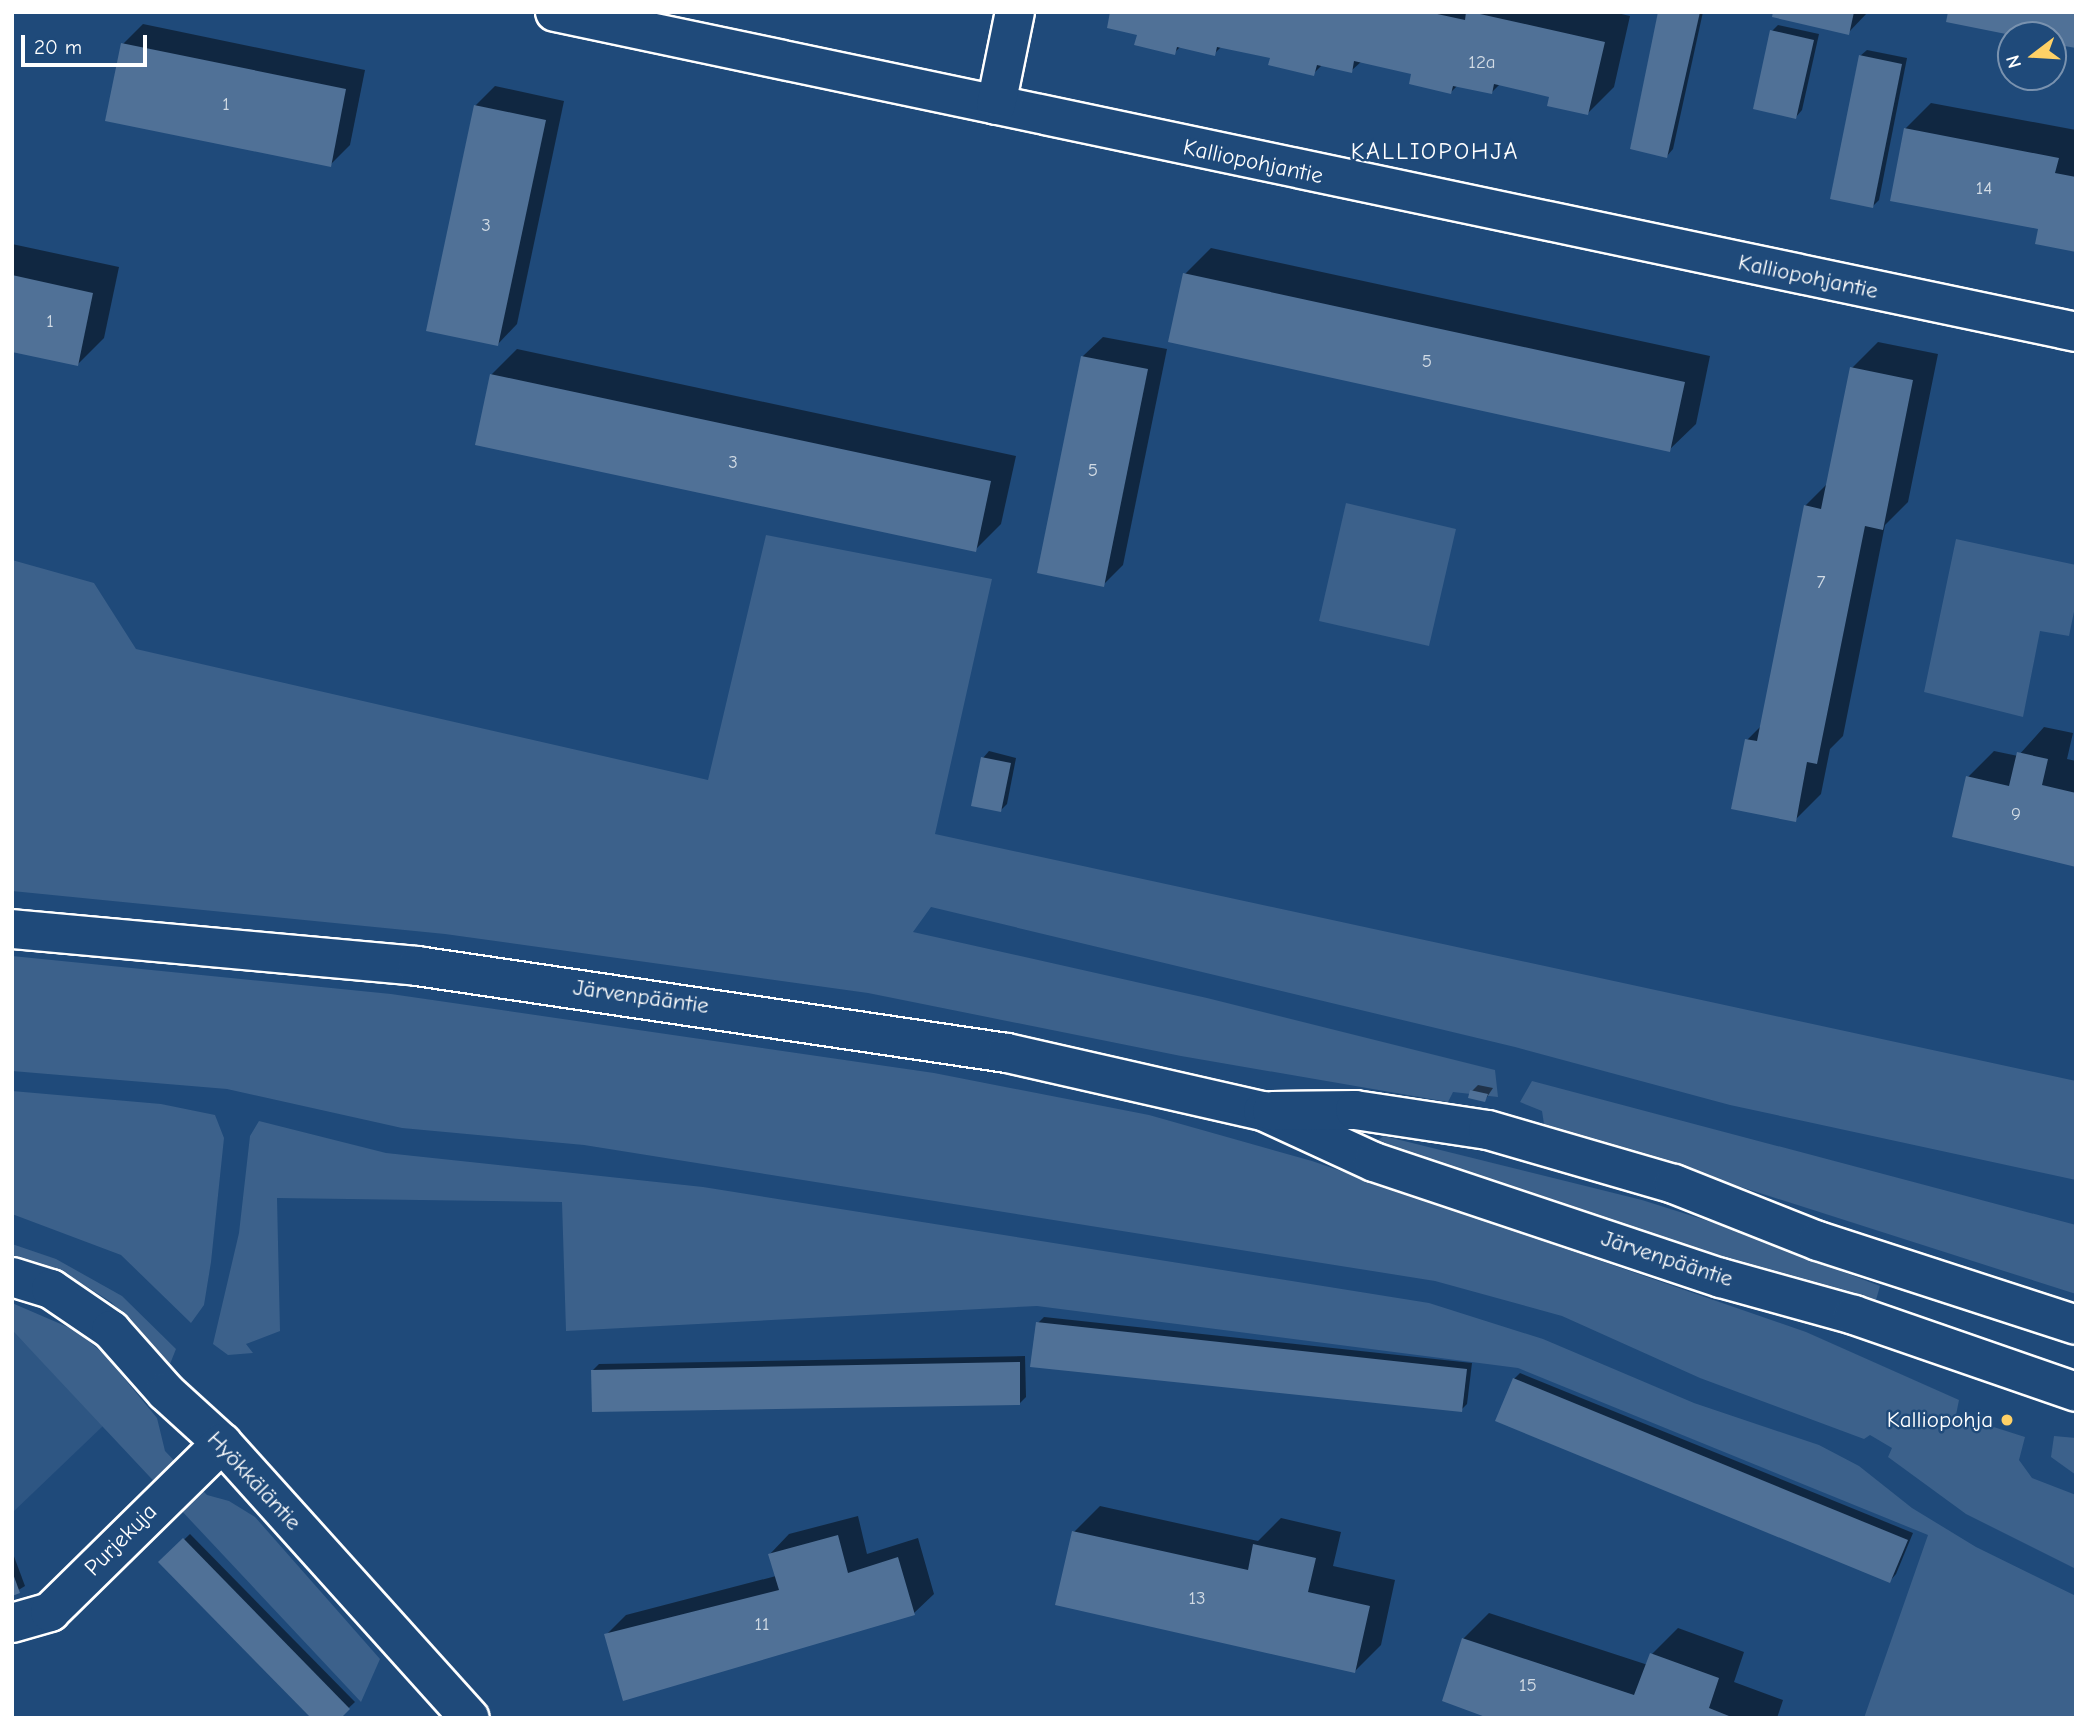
<!DOCTYPE html>
<meta charset="utf-8">
<style>
body{margin:0}
#map{position:relative;width:2088px;height:1730px;overflow:hidden;background:#1f4a7a;font-family:"Comic Neue",sans-serif}
div>[style]{position:absolute}
[style*='--x']{left:calc(var(--x)*1px);top:calc(var(--y)*1px);width:calc(var(--w)*1px);rotate:calc(var(--a)*1deg)}
.built>*{inset:0;background:#2e5683}
.green>*{inset:0;background:#3c618b}
.shadow>*{inset:0;background:#0007}
.building>*{inset:0;background:#507197}
.roads{filter:drop-shadow(2px 0 #fff) drop-shadow(-2px 0 #fff) drop-shadow(0 2px #fff) drop-shadow(0 -2px #fff)}
.minor>*{height:38px;margin:-19px;padding:0 19px;transform-origin:19px;border-radius:19px;background:#1f4a7a}
.secondary>*{height:38px;margin:-19px;padding:0 19px;transform-origin:19px;border-radius:19px;background:#1f4a7a}
.dots>*{width:19px;height:19px;translate:-50% -50%;box-sizing:border-box;border:4px solid #1f4a7a;border-radius:50%}
span{translate:-50% -50%;white-space:nowrap;text-align:center;line-height:1.15;-webkit-text-stroke:5px #1f4a7a;paint-order:stroke}
.number-label{font-size:19px;color:#d3dce5}
.number-label span{-webkit-text-stroke-width:0}
.street-label{font-size:23px;color:#fff}
.poi-label{font-size:23px;color:#fff}
.right{translate:-100% -50%;text-align:right}
.neighbourhood-label{font-size:24px;color:#fff;letter-spacing:2px}
.frame{position:absolute;inset:0;border:14px solid #fff;pointer-events:none}
.north{position:absolute;left:1997px;top:21px;width:70px;height:70px;box-sizing:border-box;background:#1f4a7a;border:2px solid #7992af;border-radius:50%;rotate:253deg;font-size:19px;font-weight:700;line-height:28px;text-align:center;color:#fff}
.north::after{content:'';display:block;margin:auto;width:24px;height:32px;background:#ffd166;clip-path:polygon(50% 0,100% 100%,50% 72%,0 100%)}
.scale{position:absolute;left:21px;top:35px;width:126px;height:32px;box-sizing:border-box;border:4px solid #fff;border-top:0;padding-left:9px;font-size:21px;line-height:24px;white-space:nowrap;color:#fff;-webkit-text-stroke:5px #1f4a7a;paint-order:stroke}
</style>
<div id="map">
<div class="built">
<i style="clip-path:polygon(12px 1330px,104px 1425px,12px 1513px)"></i>
</div>
<div class="green">
<i style="clip-path:polygon(1346px 503px,1456px 529px,1429px 646px,1319px 621px)"></i>
<i style="clip-path:polygon(766px 535px,992px 579px,935px 834px,2076px 1081px,2076px 1180px,1730px 1105px,1515px 1047px,931px 907px,913px 932px,1207px 998px,1495px 1070px,1498px 1097px,1453px 1092px,1448px 1102px,1181px 1056px,868px 993px,445px 934px,12px 891px,12px 560px,94px 583px,136px 649px,708px 780px)"></i>
<i style="clip-path:polygon(1956px 539px,2076px 565px,2076px 602px,2069px 636px,2040px 631px,2023px 717px,1924px 692px)"></i>
<i style="clip-path:polygon(12px 956px,391px 994px,934px 1073px,1149px 1115px,1312px 1161px,1806px 1332px,1959px 1400px,1956px 1415px,2025px 1437px,2019px 1460px,2032px 1478px,2076px 1495px,2076px 1569px,1966px 1514px,1888px 1457px,1892px 1448px,1870px 1435px,1864px 1439px,1700px 1378px,1562px 1316px,1435px 1281px,584px 1145px,402px 1128px,227px 1089px,12px 1071px)"></i>
<i style="clip-path:polygon(1532px 1081px,2076px 1225px,2076px 1294px,1544px 1124px,1542px 1111px,1520px 1102px)"></i>
<i style="clip-path:polygon(12px 1091px,161px 1104px,215px 1115px,224px 1138px,211px 1262px,204px 1305px,191px 1323px,121px 1255px,12px 1214px)"></i>
<i style="clip-path:polygon(259px 1121px,386px 1153px,703px 1187px,1429px 1303px,1543px 1339px,1694px 1403px,1819px 1445px,1859px 1466px,1912px 1508px,1976px 1547px,2076px 1596px,2076px 1718px,1864px 1718px,1928px 1535px,1518px 1368px,1037px 1306px,566px 1331px,562px 1202px,277px 1198px,280px 1331px,246px 1344px,253px 1353px,228px 1355px,213px 1344px,239px 1233px,250px 1136px)"></i>
<i style="clip-path:polygon(1384px 1136px,1642px 1200px,1724px 1226px,1880px 1286px,1876px 1300px,1673px 1247px,1375px 1142px)"></i>
<i style="clip-path:polygon(12px 1244px,56px 1259px,122px 1296px,176px 1349px,170px 1364px,111px 1302px,65px 1273px,12px 1255px)"></i>
<i style="clip-path:polygon(12px 1303px,77px 1331px,105px 1355px,157px 1418px,165px 1451px,207px 1495px,229px 1501px,255px 1517px,380px 1659px,361px 1702px,12px 1330px)"></i>
<i style="clip-path:polygon(2054px 1436px,2076px 1438px,2076px 1475px,2051px 1457px)"></i>
</div>
<div class="shadow">
<i style="clip-path:polygon(1112px 12px,1613px 12px,1630px 16px,1614px 87px,1588px 113px,1551px 95px,1500px 84px,1491px 93px,1458px 85px,1451px 92px,1413px 72px,1362px 61px,1351px 71px,1322px 65px,1313px 74px,1272px 57px,1222px 46px,1214px 54px,1181px 46px,1174px 53px)"></i>
<i style="clip-path:polygon(1660px 12px,1703px 12px,1673px 149px,1667px 156px)"></i>
<i style="clip-path:polygon(1775px 12px,1868px 12px,1848px 33px)"></i>
<i style="clip-path:polygon(143px 24px,365px 70px,350px 145px,330px 165px,123px 44px)"></i>
<i style="clip-path:polygon(1778px 25px,1819px 34px,1802px 110px,1796px 117px,1772px 31px)"></i>
<i style="clip-path:polygon(1867px 50px,1907px 58px,1879px 200px,1873px 206px,1860px 56px)"></i>
<i style="clip-path:polygon(495px 86px,564px 101px,517px 324px,498px 344px,475px 106px)"></i>
<i style="clip-path:polygon(1931px 103px,2076px 130px,2076px 250px,1905px 129px)"></i>
<i style="clip-path:polygon(12px 244px,119px 267px,104px 338px,78px 364px,12px 350px)"></i>
<i style="clip-path:polygon(1211px 248px,1710px 356px,1696px 424px,1669px 450px,1185px 274px)"></i>
<i style="clip-path:polygon(1103px 337px,1167px 349px,1123px 565px,1103px 585px,1083px 356px)"></i>
<i style="clip-path:polygon(1878px 342px,1938px 354px,1908px 502px,1885px 525px,1843px 736px,1830px 749px,1821px 794px,1795px 820px,1747px 740px,1762px 725px,1805px 506px,1828px 483px,1852px 368px)"></i>
<i style="clip-path:polygon(517px 349px,1016px 456px,1001px 524px,975px 550px,491px 375px)"></i>
<i style="clip-path:polygon(2044px 727px,2073px 733px,2067px 759px,2076px 761px,2076px 865px,1968px 777px,1994px 751px,2018px 756px)"></i>
<i style="clip-path:polygon(989px 751px,1016px 758px,1007px 804px,1001px 810px,983px 758px)"></i>
<i style="clip-path:polygon(1478px 1085px,1493px 1088px,1485px 1100px,1472px 1091px)"></i>
<i style="clip-path:polygon(1044px 1317px,1472px 1363px,1467px 1404px,1461px 1410px,1038px 1323px)"></i>
<i style="clip-path:polygon(1025px 1356px,1026px 1397px,1020px 1403px,593px 1370px,599px 1364px)"></i>
<i style="clip-path:polygon(1520px 1373px,1913px 1533px,1896px 1574px,1890px 1581px,1514px 1379px)"></i>
<i style="clip-path:polygon(1100px 1506px,1258px 1541px,1281px 1518px,1341px 1532px,1333px 1566px,1395px 1580px,1381px 1645px,1355px 1671px,1074px 1532px)"></i>
<i style="clip-path:polygon(858px 1516px,867px 1554px,918px 1538px,934px 1594px,914px 1613px,606px 1635px,626px 1615px,776px 1576px,770px 1554px,789px 1534px)"></i>
<i style="clip-path:polygon(190px 1534px,355px 1702px,338px 1718px,161px 1562px)"></i>
<i style="clip-path:polygon(12px 1551px,25px 1586px,12px 1594px)"></i>
<i style="clip-path:polygon(1489px 1613px,1648px 1665px,1652px 1654px,1678px 1628px,1744px 1652px,1734px 1682px,1783px 1700px,1777px 1718px,1494px 1718px,1463px 1639px)"></i>
</div>
<div class="building">
<i style="clip-path:polygon(1110px 12px,1428px 12px,1465px 20px,1466px 12px,1471px 12px,1605px 42px,1588px 115px,1547px 106px,1549px 97px,1494px 84px,1492px 94px,1453px 86px,1451px 94px,1409px 84px,1411px 74px,1354px 61px,1352px 73px,1317px 65px,1314px 76px,1268px 65px,1270px 58px,1217px 47px,1215px 56px,1177px 47px,1175px 55px,1134px 45px,1137px 35px,1107px 28px)"></i>
<i style="clip-path:polygon(1658px 12px,1700px 12px,1667px 158px,1630px 149px)"></i>
<i style="clip-path:polygon(1773px 12px,1854px 12px,1849px 35px,1772px 17px)"></i>
<i style="clip-path:polygon(1948px 12px,2076px 12px,2076px 48px,2053px 44px,2053px 35px,2011px 35px,1946px 22px)"></i>
<i style="clip-path:polygon(1770px 30px,1814px 40px,1796px 119px,1753px 109px)"></i>
<i style="clip-path:polygon(121px 43px,346px 89px,331px 167px,105px 121px)"></i>
<i style="clip-path:polygon(1859px 55px,1902px 64px,1873px 208px,1830px 199px)"></i>
<i style="clip-path:polygon(474px 105px,546px 120px,498px 346px,426px 331px)"></i>
<i style="clip-path:polygon(1904px 128px,2059px 158px,2055px 173px,2076px 177px,2076px 252px,2035px 244px,2038px 229px,1890px 201px)"></i>
<i style="clip-path:polygon(1183px 273px,1685px 382px,1670px 452px,1168px 342px)"></i>
<i style="clip-path:polygon(12px 275px,93px 293px,78px 366px,12px 352px)"></i>
<i style="clip-path:polygon(1081px 356px,1148px 369px,1104px 587px,1037px 573px)"></i>
<i style="clip-path:polygon(1850px 367px,1913px 380px,1883px 530px,1865px 526px,1817px 764px,1807px 762px,1796px 822px,1731px 809px,1745px 739px,1757px 741px,1804px 505px,1821px 509px)"></i>
<i style="clip-path:polygon(490px 374px,991px 481px,976px 552px,475px 445px)"></i>
<i style="clip-path:polygon(2017px 752px,2048px 759px,2042px 785px,2076px 793px,2076px 867px,1952px 837px,1966px 776px,2009px 786px)"></i>
<i style="clip-path:polygon(981px 757px,1011px 763px,1001px 812px,971px 806px)"></i>
<i style="clip-path:polygon(1470px 1090px,1488px 1094px,1485px 1102px,1468px 1098px)"></i>
<i style="clip-path:polygon(1036px 1322px,1467px 1369px,1462px 1412px,1030px 1367px)"></i>
<i style="clip-path:polygon(1020px 1362px,1020px 1405px,592px 1412px,591px 1370px)"></i>
<i style="clip-path:polygon(1513px 1378px,1908px 1540px,1890px 1583px,1495px 1421px)"></i>
<i style="clip-path:polygon(1072px 1531px,1248px 1570px,1253px 1544px,1316px 1558px,1308px 1592px,1370px 1606px,1355px 1673px,1055px 1605px)"></i>
<i style="clip-path:polygon(838px 1535px,848px 1573px,898px 1557px,915px 1615px,623px 1701px,604px 1634px,779px 1590px,768px 1554px)"></i>
<i style="clip-path:polygon(183px 1538px,350px 1709px,341px 1718px,311px 1718px,158px 1562px)"></i>
<i style="clip-path:polygon(12px 1571px,20px 1593px,12px 1596px)"></i>
<i style="clip-path:polygon(1462px 1638px,1634px 1695px,1650px 1653px,1719px 1678px,1709px 1708px,1734px 1718px,1488px 1718px,1442px 1701px)"></i>
</div>
<div class="roads">
<div class="minor">
<i style="--x:555;--y:12;--w:1554;--a:11.88"></i>
<i style="--x:996;--y:105;--w:95;--a:-78.5"></i>
<i style="--x:12;--y:1277;--w:41;--a:17.1"></i>
<i style="--x:51;--y:1289;--w:73;--a:34.3"></i>
<i style="--x:111;--y:1330;--w:83;--a:48.4"></i>
<i style="--x:166;--y:1392;--w:76;--a:42.3"></i>
<i style="--x:222;--y:1443;--w:370;--a:48"></i>
<i style="--x:12;--y:1623;--w:40;--a:-16"></i>
<i style="--x:50;--y:1612;--w:241;--a:-44.5"></i>
</div>
<div class="secondary">
<i style="--x:12;--y:929;--w:407;--a:5.2"></i>
<i style="--x:417;--y:966;--w:596;--a:8.39"></i>
<i style="--x:1007;--y:1053;--w:262;--a:12.8"></i>
<i style="--x:1263;--y:1111;--w:122;--a:24.7"></i>
<i style="--x:1374;--y:1162;--w:366;--a:18.5"></i>
<i style="--x:1721;--y:1278;--w:138;--a:15.5"></i>
<i style="--x:1854;--y:1315;--w:235;--a:19.1"></i>
<i style="--x:1272;--y:1111;--w:83;--a:-0.7"></i>
<i style="--x:1355;--y:1110;--w:134;--a:8.6"></i>
<i style="--x:1488;--y:1130;--w:194;--a:16.2"></i>
<i style="--x:1674;--y:1184;--w:155;--a:21.6"></i>
<i style="--x:1818;--y:1241;--w:271;--a:18"></i>
</div>
</div>
<div class="dots">
<i style="left:2007px;top:1420px;background:#ffd166"></i>
</div>
<div class="number-label">
<span style="left:1482px;top:63px">12a</span>
<span style="left:226px;top:105px">1</span>
<span style="left:1984px;top:189px">14</span>
<span style="left:486px;top:226px">3</span>
<span style="left:50px;top:322px">1</span>
<span style="left:1427px;top:362px">5</span>
<span style="left:733px;top:463px">3</span>
<span style="left:1093px;top:471px">5</span>
<span style="left:1821px;top:583px">7</span>
<span style="left:2016px;top:815px">9</span>
<span style="left:1197px;top:1599px">13</span>
<span style="left:762px;top:1625px">11</span>
<span style="left:1528px;top:1686px">15</span>
</div>
<div class="street-label">
<span style="left:1253px;top:162px;rotate:12deg">Kalliopohjantie</span>
<span style="left:1808px;top:277px;rotate:12deg">Kalliopohjantie</span>
<span style="left:641px;top:997px;rotate:8deg">Järvenpääntie</span>
<span style="left:1667px;top:1259px;rotate:18deg">Järvenpääntie</span>
<span style="left:254px;top:1481px;rotate:47deg">Hyökkäläntie</span>
<span style="left:121px;top:1540px;rotate:-45deg">Purjekuja</span>
</div>
<div class="poi-label">
<span class="right" style="left:1993px;top:1420px">Kalliopohja</span>
</div>
<div class="neighbourhood-label">
<span style="left:1435px;top:152px">KALLIOPOHJA</span>
</div>
<div class="frame"></div>
<div class="north">N</div>
<div class="scale">20 m</div>
</div>
